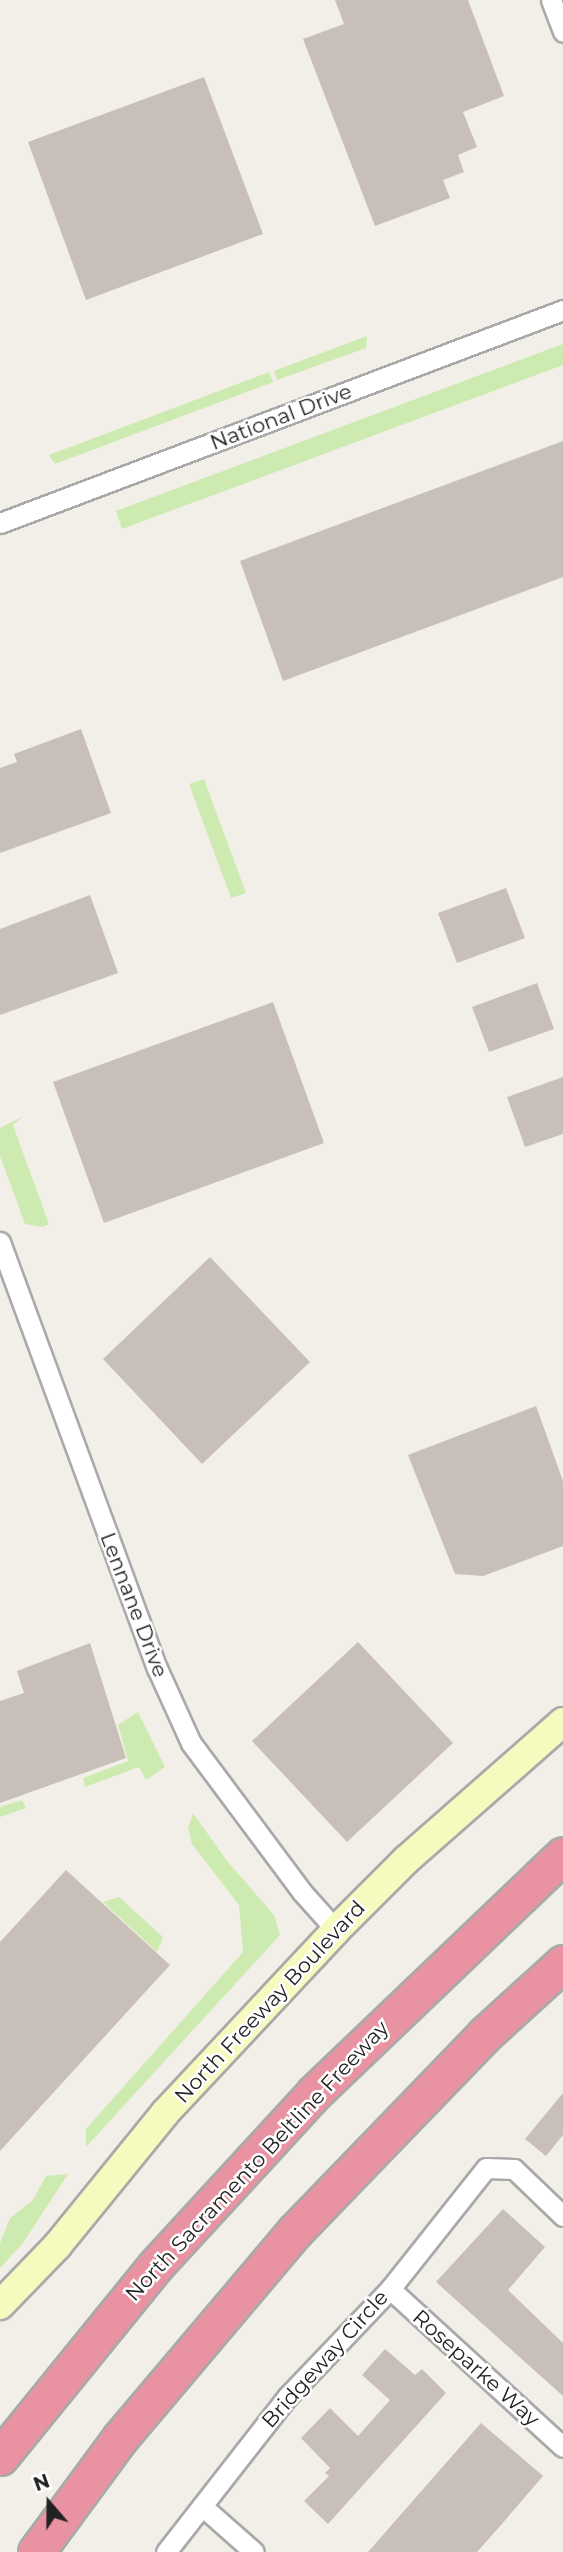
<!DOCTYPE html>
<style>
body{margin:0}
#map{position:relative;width:563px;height:2552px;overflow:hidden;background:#f2efe9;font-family:Montserrat,sans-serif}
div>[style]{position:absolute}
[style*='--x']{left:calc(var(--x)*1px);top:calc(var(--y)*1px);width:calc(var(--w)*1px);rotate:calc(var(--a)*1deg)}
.grass>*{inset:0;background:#cdebb0}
.building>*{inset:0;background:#c7bfb8}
.roads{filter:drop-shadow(2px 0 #a9a9a9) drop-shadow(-2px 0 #a9a9a9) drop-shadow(0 2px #a9a9a9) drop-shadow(0 -2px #a9a9a9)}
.street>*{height:19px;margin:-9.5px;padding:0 9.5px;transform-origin:9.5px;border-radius:9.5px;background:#fff}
.secondary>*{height:28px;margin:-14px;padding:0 14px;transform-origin:14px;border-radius:14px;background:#f7fabf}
.highway>*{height:35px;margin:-17.5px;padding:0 17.5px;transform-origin:17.5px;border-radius:17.5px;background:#e892a2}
span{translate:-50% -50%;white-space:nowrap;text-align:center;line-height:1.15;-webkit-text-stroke:5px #fff;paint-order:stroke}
.street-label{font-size:21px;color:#222}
.north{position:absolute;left:14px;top:2468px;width:70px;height:70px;-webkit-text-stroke:5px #fff;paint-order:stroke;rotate:340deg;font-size:19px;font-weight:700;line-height:28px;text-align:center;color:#222}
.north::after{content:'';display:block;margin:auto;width:24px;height:32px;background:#222;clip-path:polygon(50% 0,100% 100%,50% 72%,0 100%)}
</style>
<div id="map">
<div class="grass">
<i style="clip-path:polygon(367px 336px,366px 348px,277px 380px,274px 371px)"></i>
<i style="clip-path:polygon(563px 344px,563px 365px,122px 529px,116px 511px)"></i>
<i style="clip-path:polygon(269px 372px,273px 382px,55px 464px,49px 455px)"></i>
<i style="clip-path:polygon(204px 779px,246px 893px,231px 898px,189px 784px)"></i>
<i style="clip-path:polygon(24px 1116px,13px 1125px,49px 1224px,43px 1227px,25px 1224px,0 1156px,0 1128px)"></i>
<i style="clip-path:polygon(138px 1712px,165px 1767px,146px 1780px,139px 1767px,85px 1787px,83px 1778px,128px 1761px,118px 1725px)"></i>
<i style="clip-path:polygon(22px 1800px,26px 1808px,0 1817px,0 1807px)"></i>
<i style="clip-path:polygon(193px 1813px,227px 1861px,274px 1915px,280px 1935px,86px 2147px,86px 2129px,243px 1952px,239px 1905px,192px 1844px,188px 1828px)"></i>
<i style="clip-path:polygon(119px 1897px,163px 1937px,157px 1952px,103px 1902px)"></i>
<i style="clip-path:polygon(68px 2174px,23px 2243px,0 2268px,0 2243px,10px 2218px,33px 2200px,46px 2176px)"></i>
</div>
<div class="building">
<i style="clip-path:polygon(335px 0,468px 0,504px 96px,463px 112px,477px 147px,458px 155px,464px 172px,443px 180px,450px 198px,375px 226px,303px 39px,344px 24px)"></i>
<i style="clip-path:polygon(204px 77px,263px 234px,86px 300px,28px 142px)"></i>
<i style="clip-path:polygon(563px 441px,563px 577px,283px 681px,240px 561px)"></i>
<i style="clip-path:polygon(81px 729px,111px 813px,0 853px,0 768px,17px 762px,14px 754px)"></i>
<i style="clip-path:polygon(506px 888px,525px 938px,457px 963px,438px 913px)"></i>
<i style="clip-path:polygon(90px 895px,118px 973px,0 1015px,0 929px)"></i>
<i style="clip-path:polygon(537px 983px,554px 1029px,489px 1052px,472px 1007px)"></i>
<i style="clip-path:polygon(273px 1002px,324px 1143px,104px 1223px,53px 1082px)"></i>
<i style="clip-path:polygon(563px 1077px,563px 1134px,525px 1147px,507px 1097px)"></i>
<i style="clip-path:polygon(210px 1257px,310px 1362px,202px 1464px,103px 1359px)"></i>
<i style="clip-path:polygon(536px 1406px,563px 1481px,563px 1546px,483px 1576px,455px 1574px,408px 1455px)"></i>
<i style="clip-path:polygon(358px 1642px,453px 1743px,347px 1842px,252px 1741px)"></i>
<i style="clip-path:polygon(90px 1643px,126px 1758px,0 1803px,0 1701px,24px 1693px,17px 1671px)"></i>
<i style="clip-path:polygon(66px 1870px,170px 1965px,0 2151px,0 1942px)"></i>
<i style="clip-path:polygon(563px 2093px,563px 2135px,546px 2156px,525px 2139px)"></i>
<i style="clip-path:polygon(503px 2209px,545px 2247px,508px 2290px,563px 2343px,563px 2396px,436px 2282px)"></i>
<i style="clip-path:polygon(385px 2349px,415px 2375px,422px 2369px,446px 2393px,328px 2524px,304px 2501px,329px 2476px,325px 2473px,330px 2468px,301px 2438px,330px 2408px,358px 2436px,390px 2400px,362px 2375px)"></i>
<i style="clip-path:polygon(481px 2423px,543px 2476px,501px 2525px,477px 2552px,368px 2552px)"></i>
</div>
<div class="roads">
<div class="street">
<i style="--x:551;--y:0;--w:34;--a:69"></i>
<i style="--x:0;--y:523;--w:602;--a:-20.72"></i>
<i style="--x:0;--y:1242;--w:454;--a:69.8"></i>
<i style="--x:157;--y:1668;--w:82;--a:65.6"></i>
<i style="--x:191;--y:1743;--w:186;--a:53.3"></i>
<i style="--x:302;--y:1892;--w:51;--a:48.2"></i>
<i style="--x:390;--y:2289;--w:234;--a:42.4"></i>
<i style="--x:202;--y:2506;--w:69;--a:41.5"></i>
<i style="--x:166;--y:2552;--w:198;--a:-52"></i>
<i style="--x:288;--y:2396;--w:148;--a:-46.4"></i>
<i style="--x:390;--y:2289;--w:154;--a:-51.6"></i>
<i style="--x:486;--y:2168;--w:28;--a:2"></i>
<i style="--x:514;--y:2169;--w:68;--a:43.8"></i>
</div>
<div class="secondary">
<i style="--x:0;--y:2305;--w:82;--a:-46"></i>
<i style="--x:57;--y:2246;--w:171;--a:-50.9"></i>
<i style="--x:165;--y:2113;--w:250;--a:-46.9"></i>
<i style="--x:336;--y:1930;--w:99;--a:-45"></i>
<i style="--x:406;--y:1860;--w:209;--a:-41.3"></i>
</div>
<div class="highway">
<i style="--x:0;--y:2457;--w:247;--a:-50.9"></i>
<i style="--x:156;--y:2265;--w:234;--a:-47.4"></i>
<i style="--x:314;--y:2093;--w:344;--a:-43.7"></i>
<i style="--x:36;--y:2552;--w:142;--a:-53.6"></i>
<i style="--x:120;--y:2438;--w:271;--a:-49.8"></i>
<i style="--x:295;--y:2231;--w:272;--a:-46"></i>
<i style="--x:484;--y:2035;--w:107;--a:-42.3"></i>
</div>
</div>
<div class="street-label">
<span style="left:281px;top:417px;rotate:-21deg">National Drive</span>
<span style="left:134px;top:1605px;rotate:69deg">Lennane Drive</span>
<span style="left:270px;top:2002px;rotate:-47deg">North Freeway Boulevard</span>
<span style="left:257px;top:2161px;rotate:-47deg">North Sacramento Beltline Freeway</span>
<span style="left:325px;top:2359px;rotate:-48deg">Bridgeway Circle</span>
<span style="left:476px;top:2368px;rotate:42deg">Roseparke Way</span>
</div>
<div class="north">N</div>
</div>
